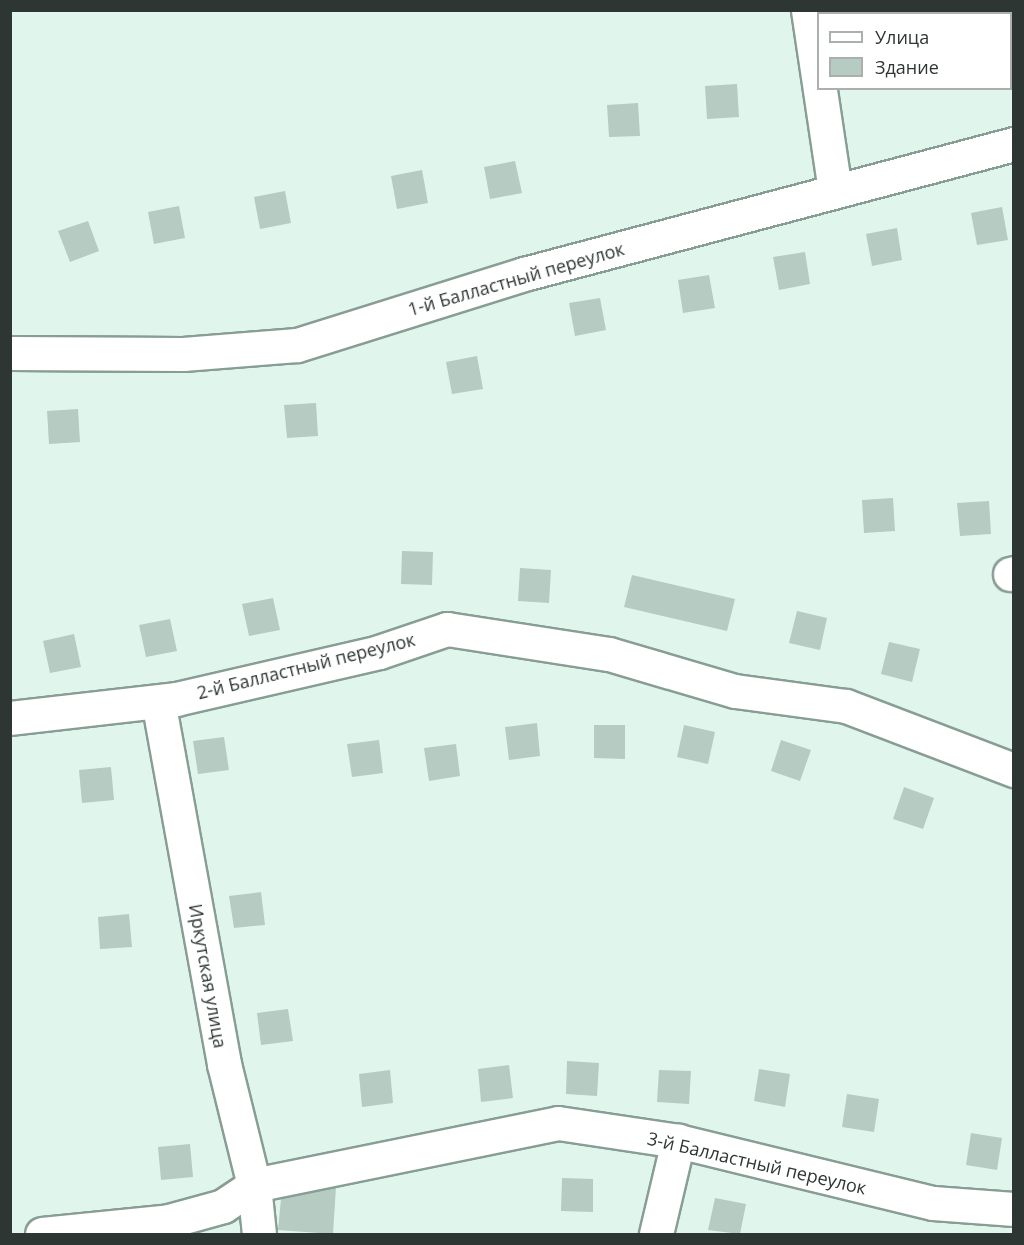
<!DOCTYPE html>
<meta charset="utf-8">
<style>
body{margin:0}
#map{position:relative;width:1024px;height:1245px;overflow:hidden;background:#e0f6ed;font-family:"Open Sans",sans-serif}
div>[style]{position:absolute}
[style*='--x']{left:calc(var(--x)*1px);top:calc(var(--y)*1px);width:calc(var(--w)*1px);rotate:calc(var(--a)*1deg)}
.building>*{inset:0;background:#b6cbc2}
.roads{filter:drop-shadow(2px 0 #889d94) drop-shadow(-2px 0 #889d94) drop-shadow(0 2px #889d94) drop-shadow(0 -2px #889d94)}
.minor>*{height:33px;margin:-16.5px;padding:0 16.5px;transform-origin:16.5px;border-radius:16.5px;background:#fff}
span{translate:-50% -50%;white-space:nowrap;text-align:center;line-height:1.15;-webkit-text-stroke:4.5px #fff;paint-order:stroke}
.street-label{font-size:18px;color:#2e3633}
.frame{position:absolute;inset:0;border:12px solid #2e3633;pointer-events:none}
.legend{position:absolute;left:817px;top:12px;width:195px;height:78px;box-sizing:border-box;background:#fff;border:2px solid #abafad;margin:0;padding:8px 10px;list-style:none;font-size:18px;color:#2e3633}
.legend li{display:flex;align-items:center;gap:12px;height:30px}
.legend b{width:30px;border:2px solid #abafad}
</style>
<div id="map">
<div class="building">
<i style="clip-path:polygon(737px 84px,739px 117px,707px 119px,705px 86px)"></i>
<i style="clip-path:polygon(638px 103px,640px 136px,609px 137px,607px 105px)"></i>
<i style="clip-path:polygon(515px 161px,522px 193px,490px 199px,484px 167px)"></i>
<i style="clip-path:polygon(422px 170px,428px 203px,397px 209px,391px 176px)"></i>
<i style="clip-path:polygon(285px 191px,291px 223px,260px 229px,254px 197px)"></i>
<i style="clip-path:polygon(179px 206px,185px 238px,154px 244px,148px 212px)"></i>
<i style="clip-path:polygon(1002px 207px,1008px 240px,977px 245px,971px 213px)"></i>
<i style="clip-path:polygon(88px 221px,99px 251px,70px 262px,58px 231px)"></i>
<i style="clip-path:polygon(897px 228px,902px 260px,872px 266px,866px 234px)"></i>
<i style="clip-path:polygon(805px 252px,810px 284px,779px 290px,773px 257px)"></i>
<i style="clip-path:polygon(709px 275px,715px 308px,683px 313px,678px 280px)"></i>
<i style="clip-path:polygon(600px 298px,606px 330px,575px 336px,569px 303px)"></i>
<i style="clip-path:polygon(477px 356px,483px 389px,452px 394px,446px 362px)"></i>
<i style="clip-path:polygon(316px 403px,318px 436px,287px 438px,284px 405px)"></i>
<i style="clip-path:polygon(78px 409px,80px 442px,49px 444px,47px 411px)"></i>
<i style="clip-path:polygon(893px 498px,895px 531px,864px 533px,862px 500px)"></i>
<i style="clip-path:polygon(989px 501px,991px 534px,960px 536px,957px 503px)"></i>
<i style="clip-path:polygon(402px 551px,433px 552px,432px 585px,401px 584px)"></i>
<i style="clip-path:polygon(520px 568px,551px 570px,549px 603px,518px 601px)"></i>
<i style="clip-path:polygon(632px 575px,735px 599px,727px 631px,624px 607px)"></i>
<i style="clip-path:polygon(273px 598px,280px 630px,249px 636px,242px 604px)"></i>
<i style="clip-path:polygon(797px 611px,827px 618px,820px 650px,789px 643px)"></i>
<i style="clip-path:polygon(170px 619px,177px 651px,146px 657px,139px 625px)"></i>
<i style="clip-path:polygon(74px 634px,81px 667px,50px 673px,43px 641px)"></i>
<i style="clip-path:polygon(889px 642px,920px 649px,912px 682px,881px 674px)"></i>
<i style="clip-path:polygon(537px 723px,540px 756px,509px 760px,505px 727px)"></i>
<i style="clip-path:polygon(594px 725px,625px 725px,625px 759px,594px 758px)"></i>
<i style="clip-path:polygon(684px 725px,715px 732px,708px 764px,677px 757px)"></i>
<i style="clip-path:polygon(224px 737px,229px 770px,198px 774px,193px 741px)"></i>
<i style="clip-path:polygon(379px 740px,383px 773px,352px 777px,347px 744px)"></i>
<i style="clip-path:polygon(781px 740px,811px 750px,800px 781px,771px 771px)"></i>
<i style="clip-path:polygon(456px 744px,460px 776px,429px 781px,424px 748px)"></i>
<i style="clip-path:polygon(111px 767px,114px 800px,82px 803px,79px 770px)"></i>
<i style="clip-path:polygon(904px 787px,934px 798px,923px 829px,893px 819px)"></i>
<i style="clip-path:polygon(261px 892px,265px 925px,234px 928px,229px 896px)"></i>
<i style="clip-path:polygon(129px 914px,132px 947px,100px 949px,98px 917px)"></i>
<i style="clip-path:polygon(288px 1009px,293px 1041px,261px 1045px,257px 1013px)"></i>
<i style="clip-path:polygon(567px 1061px,599px 1063px,597px 1096px,566px 1094px)"></i>
<i style="clip-path:polygon(509px 1065px,513px 1098px,481px 1102px,478px 1069px)"></i>
<i style="clip-path:polygon(759px 1069px,790px 1074px,785px 1107px,754px 1101px)"></i>
<i style="clip-path:polygon(390px 1070px,393px 1103px,362px 1107px,359px 1074px)"></i>
<i style="clip-path:polygon(659px 1070px,691px 1071px,689px 1104px,657px 1102px)"></i>
<i style="clip-path:polygon(847px 1094px,879px 1099px,874px 1132px,842px 1127px)"></i>
<i style="clip-path:polygon(971px 1133px,1002px 1138px,997px 1170px,966px 1165px)"></i>
<i style="clip-path:polygon(190px 1144px,193px 1177px,161px 1180px,158px 1147px)"></i>
<i style="clip-path:polygon(562px 1178px,593px 1179px,593px 1212px,561px 1211px)"></i>
<i style="clip-path:polygon(336px 1187px,333px 1234px,278px 1230px,281px 1199px)"></i>
<i style="clip-path:polygon(715px 1198px,746px 1204px,740px 1234px,708px 1230px)"></i>
</div>
<div class="roads">
<div class="minor">
<i style="--x:808;--y:10;--w:183;--a:81.5"></i>
<i style="--x:10;--y:353;--w:173;--a:0.3"></i>
<i style="--x:183;--y:354;--w:114;--a:-4.5"></i>
<i style="--x:297;--y:345;--w:238;--a:-17.4"></i>
<i style="--x:524;--y:274;--w:507;--a:-14.86"></i>
<i style="--x:1010;--y:574;--w:4;--a:-14"></i>
<i style="--x:161;--y:717;--w:353;--a:79.7"></i>
<i style="--x:224;--y:1064;--w:125;--a:76.1"></i>
<i style="--x:254;--y:1185;--w:49;--a:84.2"></i>
<i style="--x:10;--y:718;--w:167;--a:-6.5"></i>
<i style="--x:176;--y:699;--w:208;--a:-13"></i>
<i style="--x:379;--y:652;--w:72;--a:-18.7"></i>
<i style="--x:447;--y:629;--w:164;--a:8.8"></i>
<i style="--x:609;--y:654;--w:131;--a:16.4"></i>
<i style="--x:735;--y:691;--w:112;--a:7.7"></i>
<i style="--x:846;--y:706;--w:180;--a:20.9"></i>
<i style="--x:42;--y:1234;--w:128;--a:-5.8"></i>
<i style="--x:169;--y:1221;--w:56;--a:-15.5"></i>
<i style="--x:223;--y:1206;--w:37;--a:-34"></i>
<i style="--x:254;--y:1185;--w:310;--a:-11.5"></i>
<i style="--x:558;--y:1123;--w:121;--a:8.5"></i>
<i style="--x:678;--y:1141;--w:262;--a:13.7"></i>
<i style="--x:933;--y:1203;--w:81;--a:4.2"></i>
<i style="--x:656;--y:1234;--w:96;--a:-76.7"></i>
</div>
</div>
<div class="street-label">
<span style="left:516px;top:279px;rotate:-16deg">1-й Балластный переулок</span>
<span style="left:306px;top:666px;rotate:-14deg">2-й Балластный переулок</span>
<span style="left:208px;top:976px;rotate:80deg">Иркутская улица</span>
<span style="left:757px;top:1163px;rotate:13deg">3-й Балластный переулок</span>
</div>
<div class="frame"></div>
<ul class="legend">
<li><b style="height:8px;background:#fff"></b>Улица</li>
<li><b style="height:16px;background:#b6cbc2"></b>Здание</li>
</ul>
</div>
